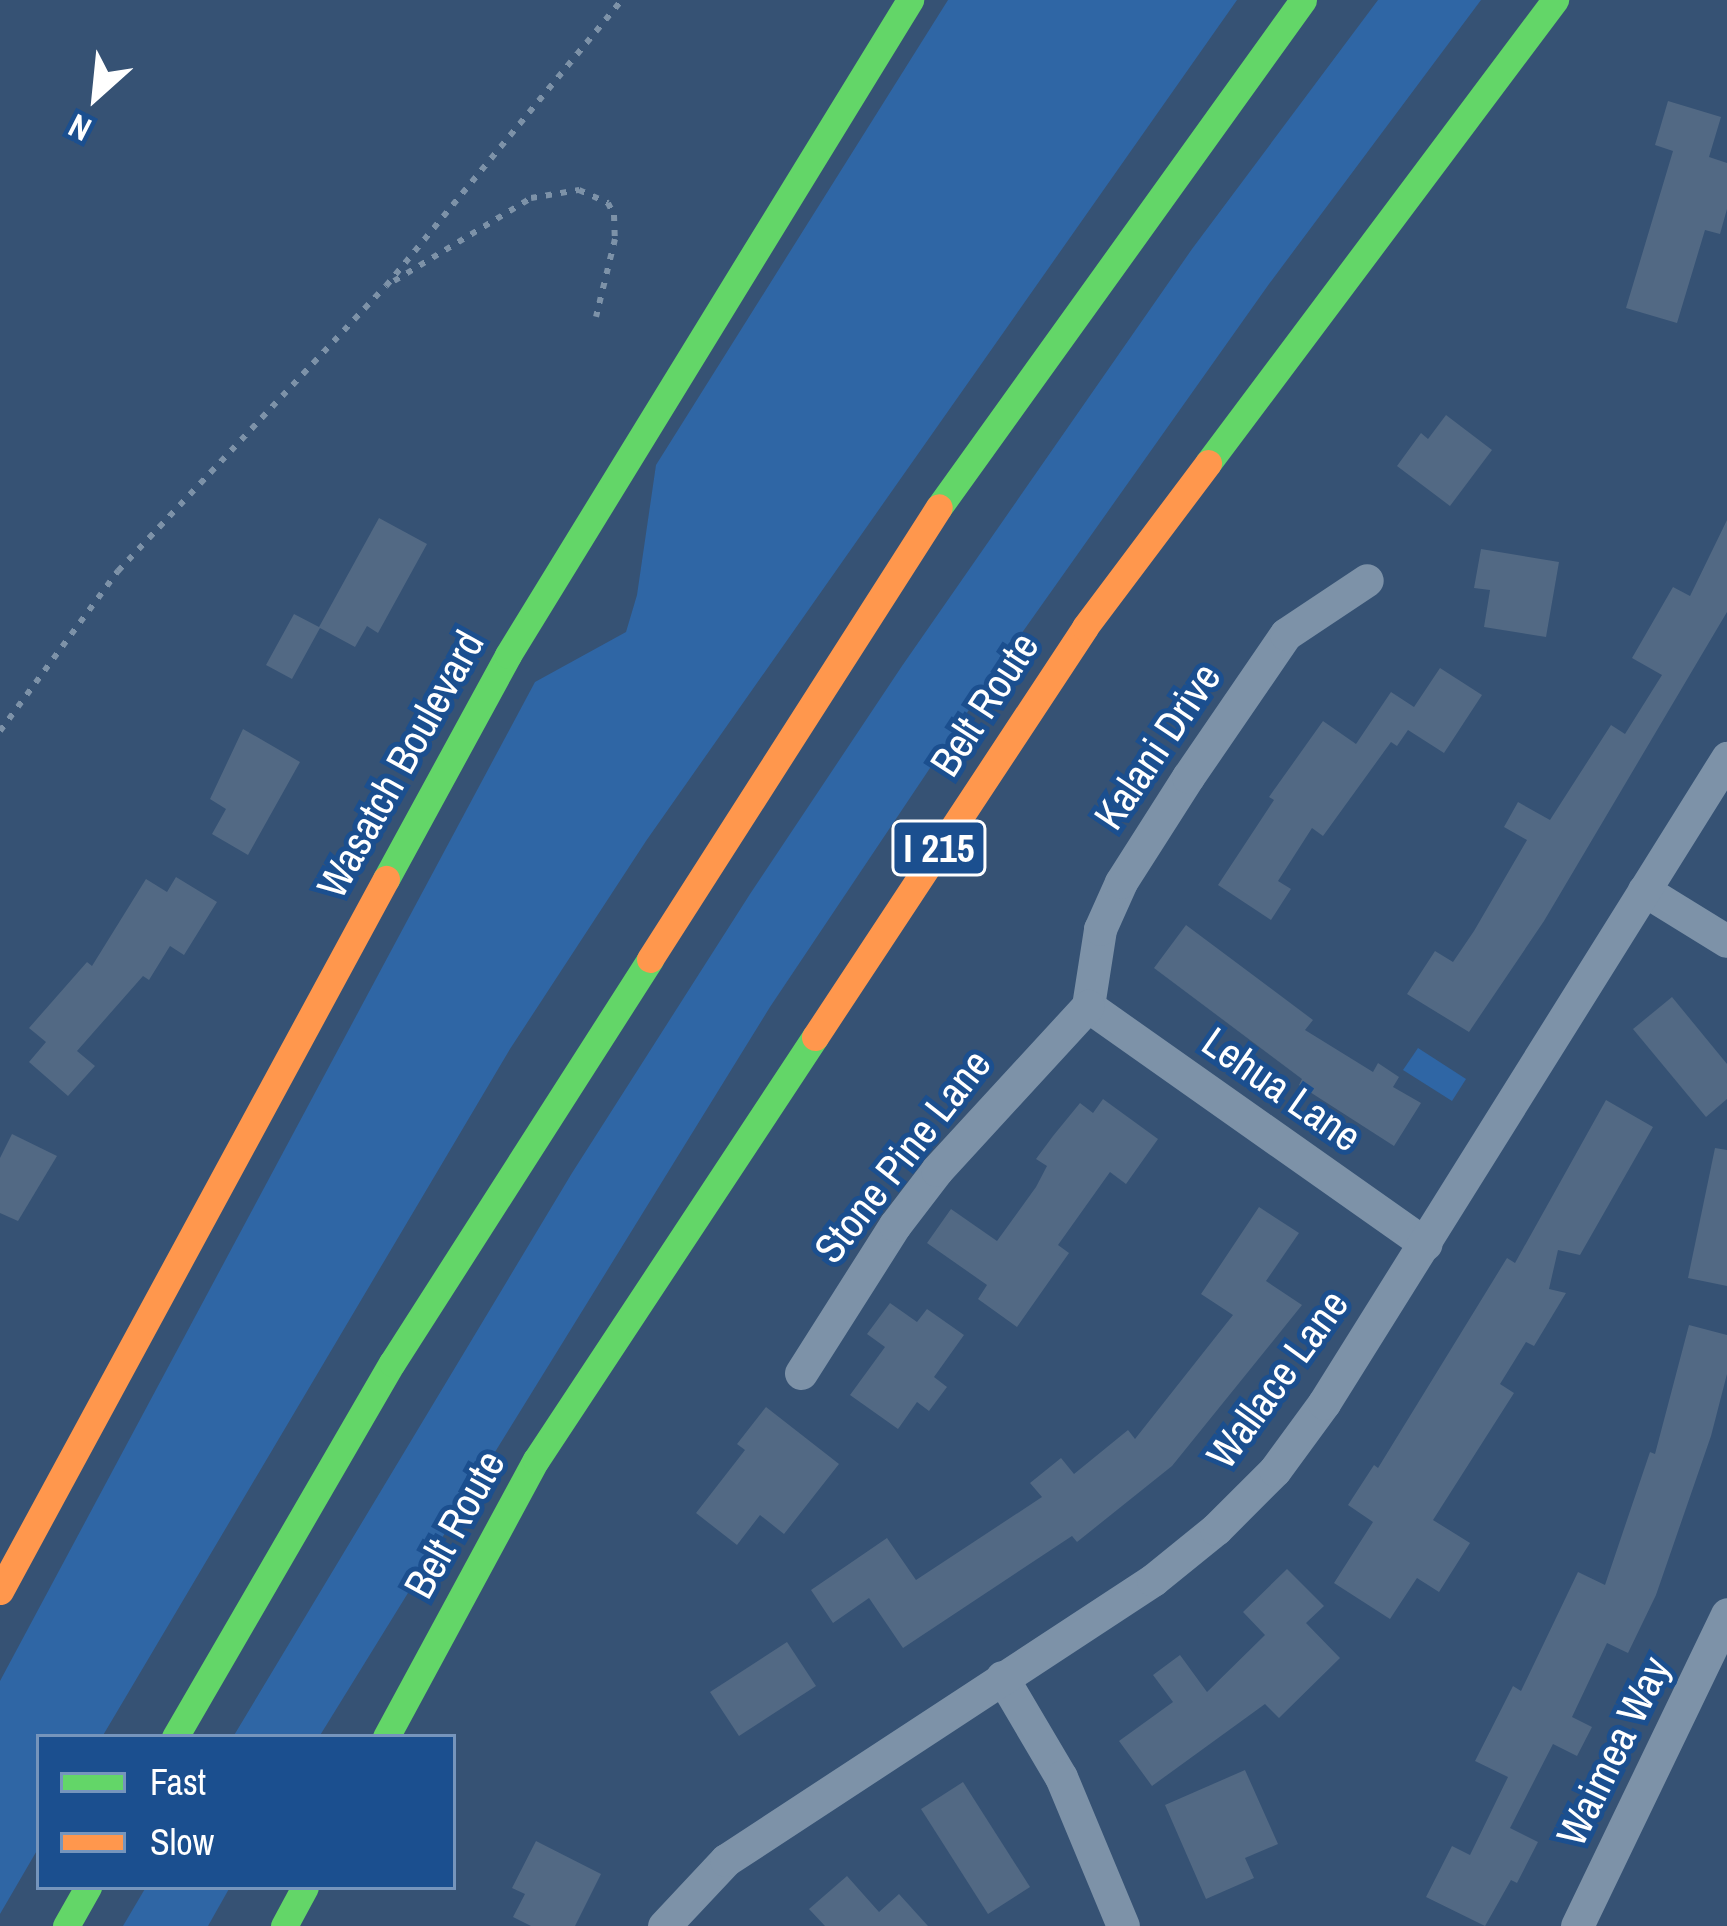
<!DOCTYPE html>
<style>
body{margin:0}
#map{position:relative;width:1727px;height:1926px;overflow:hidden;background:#365274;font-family:"Archivo Narrow",sans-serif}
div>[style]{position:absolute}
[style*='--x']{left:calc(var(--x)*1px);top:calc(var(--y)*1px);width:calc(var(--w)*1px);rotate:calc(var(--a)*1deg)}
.green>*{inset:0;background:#2f66a5}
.building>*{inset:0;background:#526984}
.path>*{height:6px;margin-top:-3px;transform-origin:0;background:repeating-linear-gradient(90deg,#7d92a8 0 6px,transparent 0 15px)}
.street>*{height:33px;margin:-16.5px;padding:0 16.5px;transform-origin:16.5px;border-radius:16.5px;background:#7d92a8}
.fast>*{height:27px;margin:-13.5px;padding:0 13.5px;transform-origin:13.5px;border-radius:13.5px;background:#63d668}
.slow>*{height:27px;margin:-13.5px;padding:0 13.5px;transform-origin:13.5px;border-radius:13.5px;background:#ff974d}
span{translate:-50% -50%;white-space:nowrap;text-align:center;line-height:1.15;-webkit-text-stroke:10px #1b4f8f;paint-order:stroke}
.shield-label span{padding:3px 9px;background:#1b4f8f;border:3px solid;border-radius:9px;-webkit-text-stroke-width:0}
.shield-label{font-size:39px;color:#fff;font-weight:700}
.street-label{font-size:42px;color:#fff}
.legend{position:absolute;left:36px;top:1734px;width:420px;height:156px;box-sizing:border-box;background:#1b4f8f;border:3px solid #7695bc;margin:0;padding:15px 21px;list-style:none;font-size:36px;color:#fff}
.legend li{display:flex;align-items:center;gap:24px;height:60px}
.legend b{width:60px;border:3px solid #7695bc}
.north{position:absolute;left:36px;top:36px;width:120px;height:120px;-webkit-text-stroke:9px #1b4f8f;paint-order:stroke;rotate:207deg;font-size:33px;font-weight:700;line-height:48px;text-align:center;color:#fff}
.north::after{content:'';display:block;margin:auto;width:42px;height:54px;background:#fff;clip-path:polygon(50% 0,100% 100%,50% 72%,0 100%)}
</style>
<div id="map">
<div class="green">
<i style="clip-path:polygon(948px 0,1237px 0,646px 841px,510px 1049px,102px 1737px,39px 1737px,39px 1847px,0 1914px,0 1681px,535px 682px,626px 632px,637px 595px,656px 465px)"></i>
<i style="clip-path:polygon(1378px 0,1481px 0,1269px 284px,997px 668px,770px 1007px,319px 1737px,233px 1737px,572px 1173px,750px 894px,902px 666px,1192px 249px)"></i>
<i style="clip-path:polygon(1418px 1048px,1466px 1079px,1452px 1101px,1403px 1070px)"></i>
<i style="clip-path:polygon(146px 1887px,230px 1887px,208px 1926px,123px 1926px)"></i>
</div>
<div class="building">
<i style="clip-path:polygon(1668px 101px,1721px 117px,1709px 157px,1727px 163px,1727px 209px,1720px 234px,1705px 230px,1677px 323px,1626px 308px,1673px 151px,1655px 145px)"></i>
<i style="clip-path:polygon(1446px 415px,1492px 450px,1450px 506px,1397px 466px,1421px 433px,1428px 439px)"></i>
<i style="clip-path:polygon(379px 518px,427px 544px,378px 633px,367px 626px,355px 647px,320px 628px,292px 679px,266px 665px,294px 614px,319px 627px)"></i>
<i style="clip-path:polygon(1727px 520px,1727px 612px,1544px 921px,1469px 1032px,1407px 994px,1435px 951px,1453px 962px,1474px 931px,1527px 840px,1504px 827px,1518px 802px,1550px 820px,1611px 725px,1625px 734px,1662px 675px,1632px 658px,1673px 587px,1690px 596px)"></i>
<i style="clip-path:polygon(1481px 549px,1559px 562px,1546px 637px,1484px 627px,1490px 590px,1474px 588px)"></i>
<i style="clip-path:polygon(1440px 668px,1482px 695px,1444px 753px,1408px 730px,1397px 746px,1391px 742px,1323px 836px,1312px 828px,1278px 881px,1291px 889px,1271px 920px,1218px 885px,1274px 800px,1269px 797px,1323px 721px,1356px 744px,1391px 692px,1414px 707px)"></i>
<i style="clip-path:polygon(243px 729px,300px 762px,248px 855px,212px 834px,226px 809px,210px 799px)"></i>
<i style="clip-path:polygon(176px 877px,217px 902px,184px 955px,170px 946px,149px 980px,143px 976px,77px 1051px,95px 1066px,68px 1096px,29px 1062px,46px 1042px,29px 1028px,87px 962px,92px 966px,146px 879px,167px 892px)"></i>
<i style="clip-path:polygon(1186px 925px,1313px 1020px,1305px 1030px,1373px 1072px,1378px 1063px,1399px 1077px,1393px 1087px,1421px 1103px,1394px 1146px,1299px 1085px,1302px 1079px,1154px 968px)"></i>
<i style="clip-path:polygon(1672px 997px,1727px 1064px,1727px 1099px,1706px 1117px,1633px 1029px)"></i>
<i style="clip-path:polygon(1103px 1099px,1158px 1139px,1126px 1184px,1110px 1172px,1058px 1245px,1069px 1253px,1017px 1327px,978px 1299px,987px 1285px,927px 1243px,951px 1209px,997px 1241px,1036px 1187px,1047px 1166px,1036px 1159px,1053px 1136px,1080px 1103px,1093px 1113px)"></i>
<i style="clip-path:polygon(1606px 1100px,1653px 1127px,1580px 1255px,1558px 1250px,1549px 1289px,1566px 1293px,1534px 1346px,1526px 1342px,1500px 1384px,1514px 1393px,1433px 1520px,1470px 1543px,1439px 1592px,1417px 1578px,1390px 1619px,1334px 1583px,1373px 1522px,1348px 1505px,1374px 1465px,1378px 1468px,1507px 1258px,1515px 1263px)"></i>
<i style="clip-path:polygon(12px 1134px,57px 1156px,18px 1221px,0 1213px,0 1158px)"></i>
<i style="clip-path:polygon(1715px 1148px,1727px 1150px,1727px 1286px,1688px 1278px)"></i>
<i style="clip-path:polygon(1259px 1207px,1299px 1233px,1266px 1281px,1302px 1305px,1172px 1466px,1077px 1542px,1072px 1536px,903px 1648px,869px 1598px,833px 1623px,811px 1590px,887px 1538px,916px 1580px,1042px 1497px,1030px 1483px,1061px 1458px,1074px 1474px,1128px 1430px,1135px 1439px,1233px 1315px,1201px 1294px)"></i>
<i style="clip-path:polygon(890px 1303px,917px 1322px,927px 1309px,964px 1335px,934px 1377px,947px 1387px,929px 1411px,917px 1402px,898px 1429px,850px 1395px,885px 1347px,867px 1334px)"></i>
<i style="clip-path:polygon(1689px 1325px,1727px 1335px,1727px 1374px,1711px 1436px,1656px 1595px,1628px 1653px,1607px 1643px,1572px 1717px,1592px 1727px,1577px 1756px,1553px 1744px,1510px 1828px,1538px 1842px,1517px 1883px,1511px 1880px,1485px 1926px,1426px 1897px,1452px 1846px,1470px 1855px,1508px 1777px,1475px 1761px,1513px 1686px,1521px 1691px,1578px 1572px,1605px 1585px,1650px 1452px,1655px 1454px)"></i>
<i style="clip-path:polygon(766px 1407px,839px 1464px,784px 1534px,760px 1515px,737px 1545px,696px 1513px,745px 1450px,737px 1444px)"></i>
<i style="clip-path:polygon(1287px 1569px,1324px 1606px,1306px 1623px,1340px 1658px,1279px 1718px,1265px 1704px,1152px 1786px,1119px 1741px,1173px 1702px,1153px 1675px,1180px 1655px,1207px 1692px,1265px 1635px,1243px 1612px)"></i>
<i style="clip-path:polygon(787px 1642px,816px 1686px,739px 1736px,710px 1692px)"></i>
<i style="clip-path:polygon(1245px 1770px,1278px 1844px,1245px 1858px,1254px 1878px,1206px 1899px,1165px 1805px)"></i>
<i style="clip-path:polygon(963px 1782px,1030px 1887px,988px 1914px,921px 1809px)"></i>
<i style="clip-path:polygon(536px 1841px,601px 1874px,575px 1926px,531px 1926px,513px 1917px,525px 1894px,512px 1888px)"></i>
<i style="clip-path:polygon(847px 1876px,879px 1912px,899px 1894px,928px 1926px,825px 1926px,809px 1909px)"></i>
</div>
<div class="path">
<i style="--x:394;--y:281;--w:160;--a:-31.2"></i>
<i style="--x:531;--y:198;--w:49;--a:-9.5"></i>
<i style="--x:579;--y:190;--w:32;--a:24"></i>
<i style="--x:608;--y:203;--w:13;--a:63"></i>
<i style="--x:614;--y:215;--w:24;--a:88"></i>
<i style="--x:615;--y:239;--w:80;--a:103.7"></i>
<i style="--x:0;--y:731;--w:199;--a:-53.6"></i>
<i style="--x:118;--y:571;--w:391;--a:-46.8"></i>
<i style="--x:386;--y:286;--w:371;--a:-50.5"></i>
</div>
<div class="street">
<i style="--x:1644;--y:890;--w:97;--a:31.6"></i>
<i style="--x:1088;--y:1006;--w:78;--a:-81.1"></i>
<i style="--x:1100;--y:929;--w:51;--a:-65.9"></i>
<i style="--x:1121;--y:882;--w:125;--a:-57.5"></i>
<i style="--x:1188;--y:777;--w:173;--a:-55.6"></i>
<i style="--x:1286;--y:634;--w:97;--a:-33.7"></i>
<i style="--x:1088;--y:1006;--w:413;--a:35.2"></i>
<i style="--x:801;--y:1373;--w:175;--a:-57.6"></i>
<i style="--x:895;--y:1225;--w:69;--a:-52.6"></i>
<i style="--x:937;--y:1170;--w:223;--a:-47.4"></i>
<i style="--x:1002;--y:1677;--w:116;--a:59.5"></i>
<i style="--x:1061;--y:1777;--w:161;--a:67.4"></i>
<i style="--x:664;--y:1926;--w:91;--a:-46.8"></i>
<i style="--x:726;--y:1860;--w:511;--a:-33.25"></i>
<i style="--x:1153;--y:1580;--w:81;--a:-39"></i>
<i style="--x:1216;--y:1529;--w:83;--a:-45"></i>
<i style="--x:1275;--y:1470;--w:83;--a:-53.8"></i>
<i style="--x:1324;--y:1403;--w:761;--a:-58"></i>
<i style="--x:1577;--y:1926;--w:346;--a:-64.3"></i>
</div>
<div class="fast">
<i style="--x:1208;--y:463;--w:579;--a:-53.15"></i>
<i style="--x:939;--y:507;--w:624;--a:-54.32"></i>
<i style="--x:386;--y:879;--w:255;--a:-61.4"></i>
<i style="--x:508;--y:655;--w:769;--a:-58.46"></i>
<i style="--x:175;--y:1737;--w:432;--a:-59.9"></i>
<i style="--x:392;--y:1363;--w:479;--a:-57.4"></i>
<i style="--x:386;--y:1737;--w:315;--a:-61.6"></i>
<i style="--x:536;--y:1460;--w:507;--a:-56.59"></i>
<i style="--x:66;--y:1926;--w:45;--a:-60.6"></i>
<i style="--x:284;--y:1926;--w:44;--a:-61.7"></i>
</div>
<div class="slow">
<i style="--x:650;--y:959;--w:536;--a:-57.41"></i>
<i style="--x:815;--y:1037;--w:491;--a:-56.6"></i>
<i style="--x:1085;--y:627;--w:205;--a:-53.1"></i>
<i style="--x:0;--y:1591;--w:810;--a:-61.54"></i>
</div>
<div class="shield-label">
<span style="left:939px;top:848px">I 215</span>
</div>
<div class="street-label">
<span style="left:984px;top:704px;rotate:-57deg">Belt Route</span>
<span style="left:1157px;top:746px;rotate:-56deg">Kalani Drive</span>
<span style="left:400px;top:764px;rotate:-61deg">Wasatch Boulevard</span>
<span style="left:1282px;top:1089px;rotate:35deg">Lehua Lane</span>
<span style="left:902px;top:1156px;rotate:-52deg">Stone Pine Lane</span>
<span style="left:1277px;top:1379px;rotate:-54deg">Wallace Lane</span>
<span style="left:454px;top:1524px;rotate:-61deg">Belt Route</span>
<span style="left:1613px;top:1751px;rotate:-64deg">Waimea Way</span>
</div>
<ul class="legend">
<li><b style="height:15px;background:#63d668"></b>Fast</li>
<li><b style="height:15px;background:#ff974d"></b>Slow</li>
</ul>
<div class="north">N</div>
</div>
